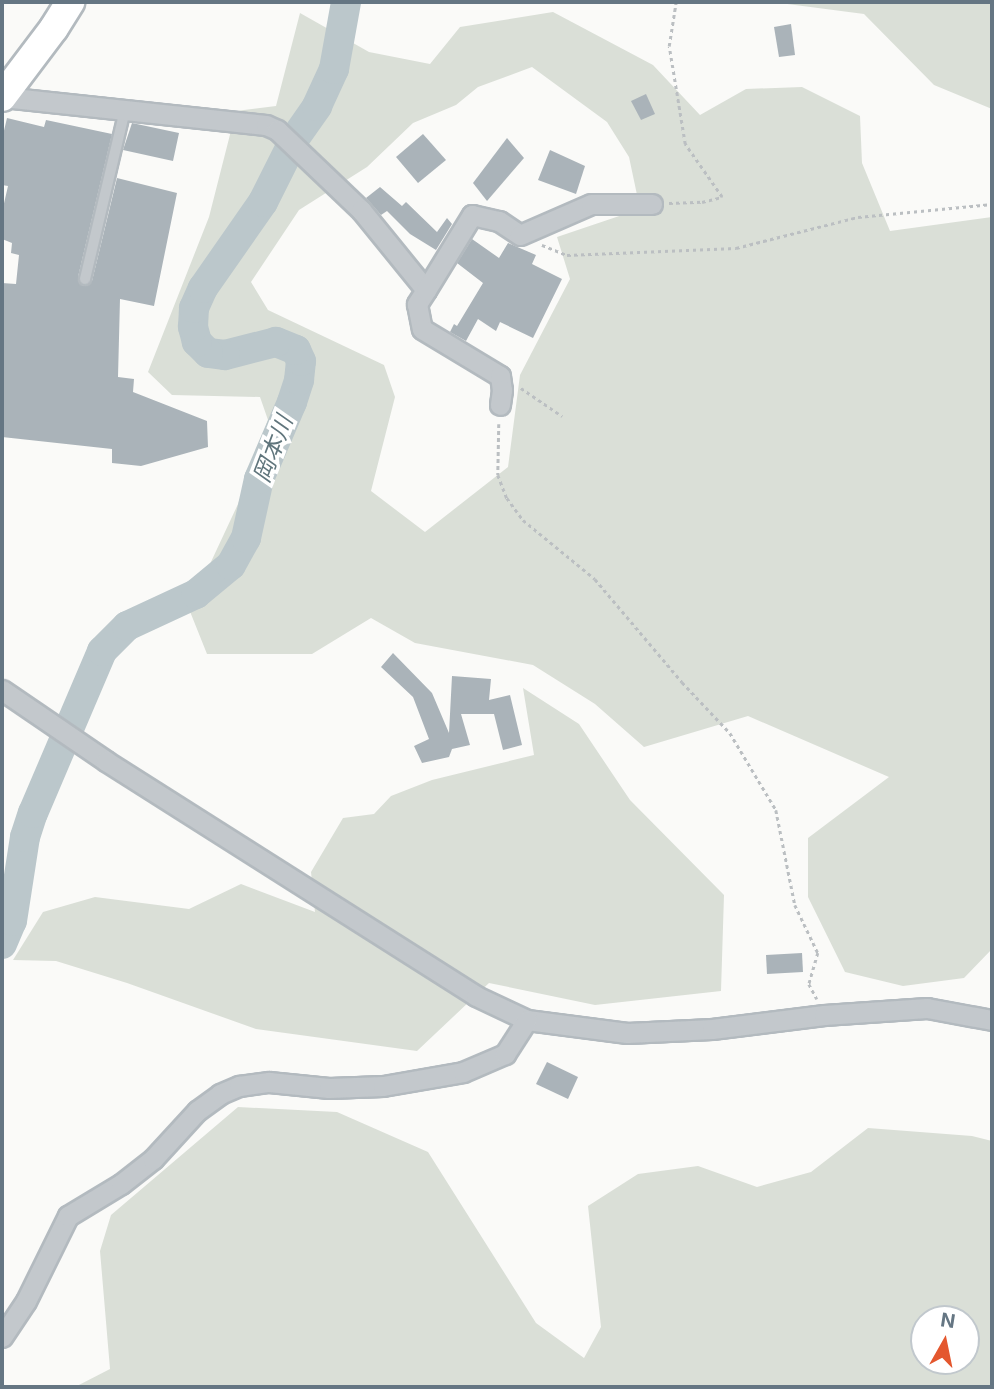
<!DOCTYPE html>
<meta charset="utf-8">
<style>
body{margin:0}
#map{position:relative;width:994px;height:1389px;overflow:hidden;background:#fafaf8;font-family:Inter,"Noto Sans JP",sans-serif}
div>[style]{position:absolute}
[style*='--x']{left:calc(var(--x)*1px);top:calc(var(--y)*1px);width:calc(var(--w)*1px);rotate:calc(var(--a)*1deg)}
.green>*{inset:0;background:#dadfd7}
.river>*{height:30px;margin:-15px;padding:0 15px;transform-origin:15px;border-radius:15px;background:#bbc7cb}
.building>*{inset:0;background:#aab3b9}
.path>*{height:2.5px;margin-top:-1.25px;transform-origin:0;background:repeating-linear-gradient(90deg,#bbbfc2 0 3.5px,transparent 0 7px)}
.roads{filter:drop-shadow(2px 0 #b3babf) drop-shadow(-2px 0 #b3babf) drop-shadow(0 2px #b3babf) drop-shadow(0 -2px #b3babf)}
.service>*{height:10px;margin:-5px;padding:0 5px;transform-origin:5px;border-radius:5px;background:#c3c8cc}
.minor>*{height:19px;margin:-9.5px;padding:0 9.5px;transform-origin:9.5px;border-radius:9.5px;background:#c3c8cc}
.secondary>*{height:28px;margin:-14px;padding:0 14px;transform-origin:14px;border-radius:14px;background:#fff}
span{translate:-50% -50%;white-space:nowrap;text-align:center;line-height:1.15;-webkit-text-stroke:7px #fff;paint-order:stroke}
.water-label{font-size:23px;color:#60757c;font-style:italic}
.frame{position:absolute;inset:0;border:4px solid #657683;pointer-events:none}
.north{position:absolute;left:910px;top:1305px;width:70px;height:70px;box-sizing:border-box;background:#fff;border:2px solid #c1c8cd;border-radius:50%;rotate:9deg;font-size:19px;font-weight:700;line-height:28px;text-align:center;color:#657683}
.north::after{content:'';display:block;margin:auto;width:24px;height:32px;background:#e4572e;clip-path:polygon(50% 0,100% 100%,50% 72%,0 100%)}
</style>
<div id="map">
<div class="green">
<i style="clip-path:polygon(772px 2px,992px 2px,992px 109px,934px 85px,864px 14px)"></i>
<i style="clip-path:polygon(evenodd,553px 12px,653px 65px,700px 115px,746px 89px,802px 87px,860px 116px,862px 163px,890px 231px,992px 217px,992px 949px,964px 978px,903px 986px,845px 972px,808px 897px,808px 838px,889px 777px,748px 716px,644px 747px,595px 704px,533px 665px,415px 643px,371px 618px,312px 654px,207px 654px,189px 609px,238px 504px,268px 420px,260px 397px,172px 395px,148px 372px,209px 217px,236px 111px,276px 106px,300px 13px,369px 52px,430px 64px,460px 27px,553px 12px,532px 67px,607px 122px,629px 157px,640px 209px,557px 237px,570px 279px,520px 375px,508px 467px,425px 532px,371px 491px,395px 397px,384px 365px,268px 310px,251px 282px,299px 210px,367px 167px,413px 123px,456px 105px,478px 87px,532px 67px)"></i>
<i style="clip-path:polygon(523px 688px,579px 724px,630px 800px,724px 895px,721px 991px,595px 1005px,489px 983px,417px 1051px,256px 1029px,127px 983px,56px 961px,13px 960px,43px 912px,95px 897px,189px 909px,241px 884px,315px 912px,311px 872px,343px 818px,374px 814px,391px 796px,432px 780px,534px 755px)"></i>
<i style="clip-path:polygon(evenodd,238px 1107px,337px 1112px,428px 1152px,536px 1323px,584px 1358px,601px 1327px,588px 1206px,638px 1174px,698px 1166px,757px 1187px,811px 1172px,868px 1128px,972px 1136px,992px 1141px,992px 1387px,75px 1387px,110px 1369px,100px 1251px,111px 1215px,238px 1107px,924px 1319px,966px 1319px,966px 1361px,924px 1361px,924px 1319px)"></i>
</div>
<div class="river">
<i style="--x:2;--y:944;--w:25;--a:-67"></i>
<i style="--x:12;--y:921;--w:85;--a:-81.2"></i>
<i style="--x:25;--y:837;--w:25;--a:-72"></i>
<i style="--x:33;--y:813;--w:176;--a:-66.9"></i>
<i style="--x:102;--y:651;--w:35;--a:-45"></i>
<i style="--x:127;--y:626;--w:76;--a:-24.9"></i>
<i style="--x:196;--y:594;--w:45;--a:-39.6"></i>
<i style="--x:231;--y:565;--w:31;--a:-61"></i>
<i style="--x:246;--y:538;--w:60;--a:-77.6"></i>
<i style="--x:259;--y:479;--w:84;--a:-66.8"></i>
<i style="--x:292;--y:402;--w:23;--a:-72"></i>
<i style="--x:299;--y:380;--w:19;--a:-84"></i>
<i style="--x:301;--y:361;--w:12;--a:-114"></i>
<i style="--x:296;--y:350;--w:22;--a:-158"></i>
<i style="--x:276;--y:342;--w:53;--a:165.7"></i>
<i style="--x:225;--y:355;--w:17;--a:-173"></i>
<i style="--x:208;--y:353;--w:16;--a:-135"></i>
<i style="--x:197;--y:342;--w:16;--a:-105"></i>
<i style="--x:193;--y:327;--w:19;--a:-87"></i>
<i style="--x:194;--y:308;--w:22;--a:-66"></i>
<i style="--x:203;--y:288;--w:105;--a:-55.1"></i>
<i style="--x:263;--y:202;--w:72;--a:-63.4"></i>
<i style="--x:295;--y:138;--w:39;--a:-55"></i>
<i style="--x:317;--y:106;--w:41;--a:-65.3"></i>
<i style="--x:334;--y:69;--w:68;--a:-79.8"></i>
</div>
<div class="building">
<i style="clip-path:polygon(791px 24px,795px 55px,779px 57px,774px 27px)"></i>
<i style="clip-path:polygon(646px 94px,655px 114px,641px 120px,631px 101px)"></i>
<i style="clip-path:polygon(7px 118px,44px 127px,46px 120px,112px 134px,78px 277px,83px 286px,92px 281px,117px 178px,177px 193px,154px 306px,120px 299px,118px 377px,134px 379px,133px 392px,207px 421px,208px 447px,141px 466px,112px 463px,112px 449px,2px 437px,2px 283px,16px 284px,19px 255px,11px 253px,12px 243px,2px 239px,2px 212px,8px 186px,2px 185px,2px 139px)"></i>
<i style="clip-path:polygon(132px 123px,179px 133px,173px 161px,123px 150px)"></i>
<i style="clip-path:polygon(423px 134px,446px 160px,418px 183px,396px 157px)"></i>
<i style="clip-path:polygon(507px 138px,524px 158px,487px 201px,473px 183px)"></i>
<i style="clip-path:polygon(550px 150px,585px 166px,576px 194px,538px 180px)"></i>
<i style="clip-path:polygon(380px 187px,402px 206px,406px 202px,437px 232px,447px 218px,452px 224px,436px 250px,410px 234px,387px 211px,381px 215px,366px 198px)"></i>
<i style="clip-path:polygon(472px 239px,499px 258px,508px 243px,536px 255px,532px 264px,562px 279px,533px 338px,500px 322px,496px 331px,478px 319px,466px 341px,450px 332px,454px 324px,457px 326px,483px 283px,457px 263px)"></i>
<i style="clip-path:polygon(393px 653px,432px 693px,449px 733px,452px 676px,491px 679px,489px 700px,510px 695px,522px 745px,503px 750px,494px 714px,461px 714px,470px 745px,452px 749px,449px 757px,422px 763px,414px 746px,429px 739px,413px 697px,381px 667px)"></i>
<i style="clip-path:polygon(802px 953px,803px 972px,767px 974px,766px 955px)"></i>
<i style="clip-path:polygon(547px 1062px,578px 1077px,568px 1099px,536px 1084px)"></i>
</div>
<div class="path">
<i style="--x:669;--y:203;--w:33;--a:-2"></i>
<i style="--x:702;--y:202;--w:21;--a:-14"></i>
<i style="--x:722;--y:197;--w:65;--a:-124.9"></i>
<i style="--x:685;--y:144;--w:99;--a:-99.3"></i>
<i style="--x:669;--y:46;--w:45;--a:-81"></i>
<i style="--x:542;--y:245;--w:27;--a:22"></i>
<i style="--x:567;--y:255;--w:169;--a:-2.4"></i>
<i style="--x:736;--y:248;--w:126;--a:-14.3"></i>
<i style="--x:858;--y:217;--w:135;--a:-5.5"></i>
<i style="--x:521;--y:388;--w:50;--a:34.3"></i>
<i style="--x:499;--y:424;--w:51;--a:91.1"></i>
<i style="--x:498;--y:475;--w:25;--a:69"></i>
<i style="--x:507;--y:498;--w:27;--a:54"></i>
<i style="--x:523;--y:520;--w:93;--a:39.3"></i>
<i style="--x:595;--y:579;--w:135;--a:49.8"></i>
<i style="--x:682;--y:682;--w:70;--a:46.7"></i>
<i style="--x:730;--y:733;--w:90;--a:59.1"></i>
<i style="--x:776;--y:810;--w:97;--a:78.7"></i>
<i style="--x:795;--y:905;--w:53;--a:64.4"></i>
<i style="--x:818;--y:953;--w:32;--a:106"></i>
<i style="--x:809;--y:984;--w:17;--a:62"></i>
</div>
<div class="roads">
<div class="service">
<i style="--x:85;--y:279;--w:174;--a:-76.7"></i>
</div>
<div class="minor">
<i style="--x:3;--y:97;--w:264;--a:6.1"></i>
<i style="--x:266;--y:125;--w:12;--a:24"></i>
<i style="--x:277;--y:130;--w:116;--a:43.6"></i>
<i style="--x:361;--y:210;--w:103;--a:50.9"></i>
<i style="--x:426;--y:290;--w:17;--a:123"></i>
<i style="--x:417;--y:304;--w:25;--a:79"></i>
<i style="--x:422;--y:329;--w:91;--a:31.1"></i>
<i style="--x:500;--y:376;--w:14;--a:82"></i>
<i style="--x:502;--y:390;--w:15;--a:98"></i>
<i style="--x:426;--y:290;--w:88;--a:-58.5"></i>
<i style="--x:472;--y:215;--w:28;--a:13"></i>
<i style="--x:499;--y:221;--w:25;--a:34"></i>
<i style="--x:520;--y:235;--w:77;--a:-23.6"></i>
<i style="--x:591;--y:204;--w:61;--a:0"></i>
<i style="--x:2;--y:690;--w:126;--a:34.3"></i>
<i style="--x:106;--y:761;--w:438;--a:32.4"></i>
<i style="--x:476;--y:996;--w:56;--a:25.2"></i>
<i style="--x:527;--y:1020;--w:101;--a:7.4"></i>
<i style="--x:627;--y:1033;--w:85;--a:-2.7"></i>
<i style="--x:712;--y:1029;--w:113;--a:-7.1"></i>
<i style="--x:824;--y:1015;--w:103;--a:-3.9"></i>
<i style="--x:927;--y:1008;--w:66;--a:10.5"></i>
<i style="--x:2;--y:1337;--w:43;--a:-56.3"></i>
<i style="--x:26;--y:1301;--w:95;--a:-63.7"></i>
<i style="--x:68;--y:1216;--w:62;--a:-31.1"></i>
<i style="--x:121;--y:1184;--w:41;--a:-38"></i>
<i style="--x:153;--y:1159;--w:65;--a:-47.5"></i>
<i style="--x:197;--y:1111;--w:29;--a:-36"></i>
<i style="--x:220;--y:1094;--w:21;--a:-23"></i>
<i style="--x:239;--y:1086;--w:30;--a:-8"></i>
<i style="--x:269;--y:1082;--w:60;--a:5.7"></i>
<i style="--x:329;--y:1088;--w:54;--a:-2.1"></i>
<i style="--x:383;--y:1086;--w:81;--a:-9.9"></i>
<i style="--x:463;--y:1072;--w:46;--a:-23.2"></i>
<i style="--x:505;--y:1054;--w:40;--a:-57.1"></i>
</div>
<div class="secondary">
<i style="--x:2;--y:97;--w:86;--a:-53"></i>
<i style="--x:54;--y:28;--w:31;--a:-58"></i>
</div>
</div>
<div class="water-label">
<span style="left:273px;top:449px;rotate:-69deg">岡本川</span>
</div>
<div class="frame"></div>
<div class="north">N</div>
</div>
